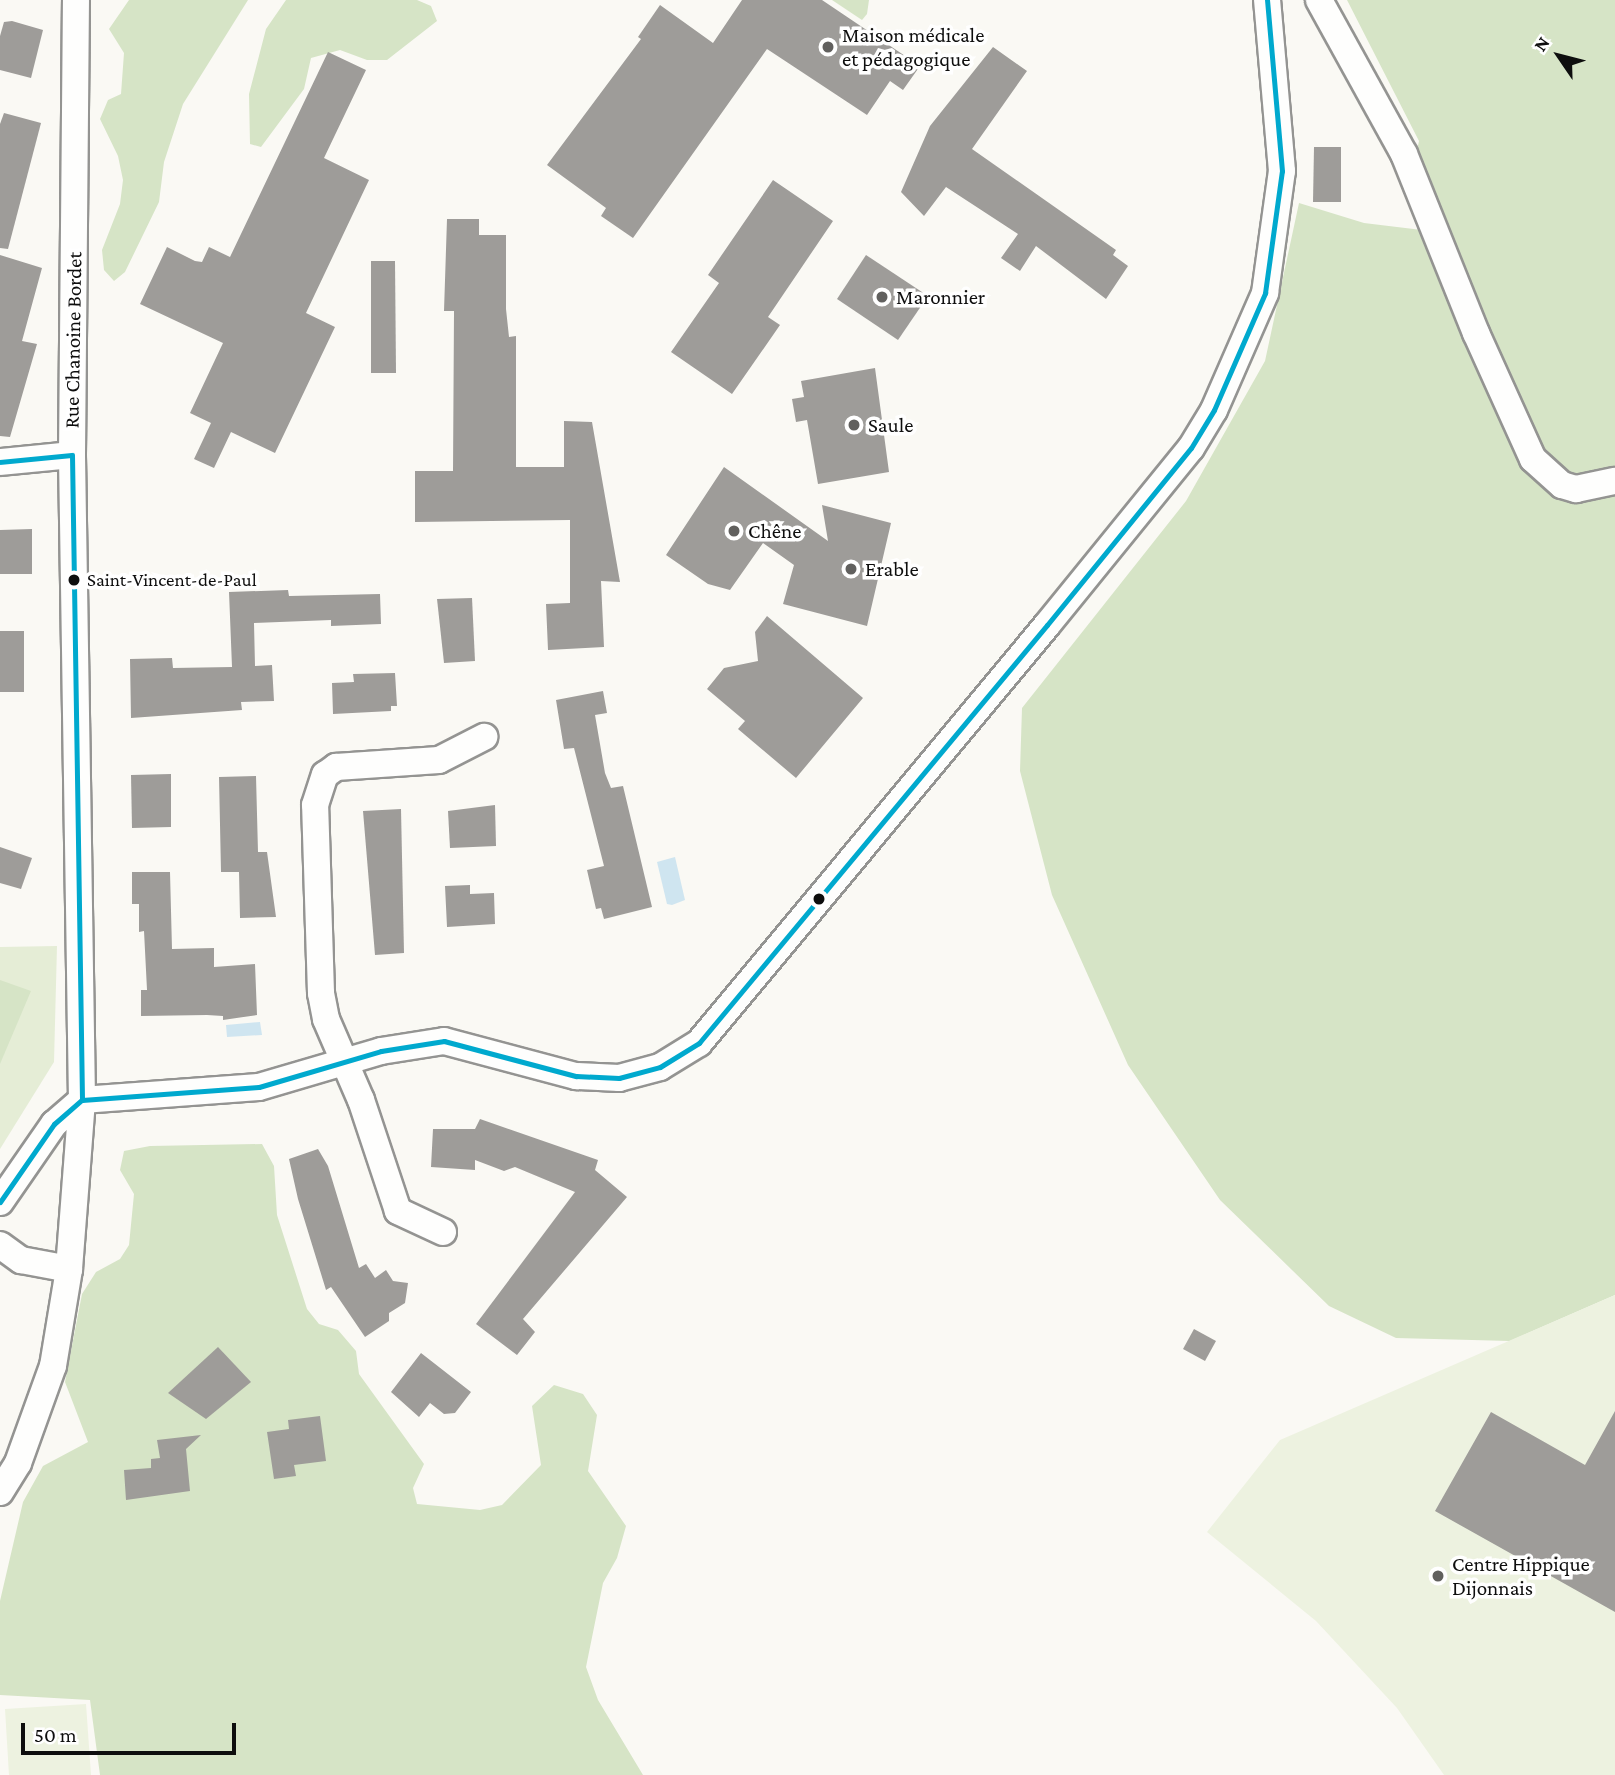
<!DOCTYPE html>
<meta charset="utf-8">
<style>
body{margin:0}
#map{position:relative;width:1615px;height:1775px;overflow:hidden;background:#faf9f4;font-family:"Crimson Pro",serif}
div>[style]{position:absolute}
[style*='--x']{left:calc(var(--x)*1px);top:calc(var(--y)*1px);width:calc(var(--w)*1px);rotate:calc(var(--a)*1deg)}
.green>*{inset:0;background:#e5edd6}
.forest>*{inset:0;background:#d6e4c6}
.pitch>*{inset:0;background:#edf2e0}
.water>*{inset:0;background:#cfe5f0}
.building>*{inset:0;background:#9e9c99}
.roads{filter:drop-shadow(2px 0 #949492) drop-shadow(-2px 0 #949492) drop-shadow(0 2px #949492) drop-shadow(0 -2px #949492)}
.minor>*{height:26px;margin:-13px;padding:0 13px;transform-origin:13px;border-radius:13px;background:#fefefd}
.bus-1>*{height:5px;margin:-2.5px;padding:0 2.5px;transform-origin:2.5px;border-radius:2.5px;background:#00a9ce}
.dots>*{width:19px;height:19px;translate:-50% -50%;box-sizing:border-box;border:4px solid #fff;border-radius:50%}
span{translate:-50% -50%;white-space:nowrap;text-align:center;line-height:1.15;-webkit-text-stroke:7px #fff;paint-order:stroke}
.bus-label{font-size:19px;color:#0e0e0e}
.left{translate:0 -50%;text-align:left}
.poi-label{font-size:21px;color:#0e0e0e}
.street-label{font-size:21px;color:#0e0e0e}
.north{position:absolute;left:1524px;top:21px;width:70px;height:70px;-webkit-text-stroke:5px #fff;paint-order:stroke;rotate:305deg;font-size:19px;font-weight:700;line-height:28px;text-align:center;color:#0e0e0e}
.north::after{content:'';display:block;margin:auto;width:24px;height:32px;background:#0e0e0e;clip-path:polygon(50% 0,100% 100%,50% 72%,0 100%)}
.scale{position:absolute;left:21px;top:1723px;width:215px;height:32px;box-sizing:border-box;border:4px solid #0e0e0e;border-top:0;padding-left:9px;font-size:21px;line-height:24px;white-space:nowrap;color:#0e0e0e;-webkit-text-stroke:5px #fff;paint-order:stroke}
</style>
<div id="map">
<div class="green">
<i style="clip-path:polygon(57px 946px,54px 1062px,0 1149px,0 947px)"></i>
</div>
<div class="forest">
<i style="clip-path:polygon(129px 0,248px 0,183px 104px,164px 162px,159px 202px,125px 272px,114px 281px,104px 270px,102px 250px,120px 204px,123px 180px,118px 156px,100px 119px,108px 100px,121px 94px,124px 53px,109px 29px)"></i>
<i style="clip-path:polygon(286px 0,417px 0,431px 6px,437px 21px,387px 60px,367px 60px,340px 50px,311px 58px,304px 89px,261px 147px,250px 144px,249px 94px,266px 29px)"></i>
<i style="clip-path:polygon(832px 0,869px 0,867px 14px,862px 20px)"></i>
<i style="clip-path:polygon(1347px 0,1615px 0,1615px 1295px,1510px 1341px,1396px 1338px,1329px 1306px,1220px 1200px,1128px 1065px,1052px 895px,1020px 771px,1022px 708px,1186px 501px,1265px 361px,1299px 203px,1364px 223px,1430px 231px,1413px 169px,1419px 141px)"></i>
<i style="clip-path:polygon(0 980px,31px 991px,0 1064px)"></i>
<i style="clip-path:polygon(262px 1144px,274px 1166px,277px 1215px,307px 1309px,319px 1324px,338px 1330px,356px 1351px,359px 1374px,424px 1464px,413px 1488px,417px 1504px,480px 1510px,502px 1505px,541px 1465px,532px 1406px,554px 1385px,583px 1394px,597px 1415px,588px 1471px,626px 1526px,617px 1558px,603px 1583px,586px 1667px,598px 1700px,643px 1775px,100px 1775px,90px 1700px,0 1695px,0 1601px,23px 1502px,43px 1466px,88px 1442px,65px 1382px,82px 1294px,96px 1272px,120px 1259px,129px 1245px,134px 1194px,120px 1170px,124px 1151px,150px 1146px)"></i>
</div>
<div class="pitch">
<i style="clip-path:polygon(1615px 1295px,1615px 1775px,1444px 1775px,1397px 1708px,1316px 1621px,1207px 1532px,1280px 1440px)"></i>
<i style="clip-path:polygon(86px 1704px,91px 1775px,9px 1775px,5px 1709px)"></i>
</div>
<div class="water">
<i style="clip-path:polygon(675px 857px,685px 900px,672px 905px,667px 904px,657px 862px)"></i>
<i style="clip-path:polygon(260px 1022px,262px 1035px,227px 1037px,226px 1025px)"></i>
</div>
<div class="building">
<i style="clip-path:polygon(742px 0,822px 0,920px 66px,903px 90px,890px 81px,867px 115px,767px 49px,633px 238px,601px 216px,606px 208px,547px 165px,641px 39px,638px 37px,660px 5px,713px 43px)"></i>
<i style="clip-path:polygon(12px 21px,43px 30px,31px 78px,0 70px,0 36px,4px 22px)"></i>
<i style="clip-path:polygon(993px 47px,1027px 71px,972px 149px,1116px 250px,1113px 255px,1128px 266px,1106px 299px,1036px 246px,1020px 271px,1001px 258px,1018px 234px,946px 187px,924px 216px,901px 192px,930px 126px)"></i>
<i style="clip-path:polygon(328px 52px,366px 70px,324px 158px,369px 180px,306px 313px,335px 327px,275px 453px,231px 432px,214px 468px,194px 459px,211px 423px,190px 413px,223px 343px,140px 304px,167px 247px,195px 261px,202px 262px,209px 247px,230px 257px)"></i>
<i style="clip-path:polygon(4px 113px,41px 123px,8px 249px,0 248px,0 124px)"></i>
<i style="clip-path:polygon(1314px 147px,1341px 147px,1341px 202px,1313px 202px)"></i>
<i style="clip-path:polygon(773px 180px,833px 221px,768px 317px,780px 325px,732px 394px,671px 352px,719px 283px,708px 275px)"></i>
<i style="clip-path:polygon(447px 219px,479px 219px,479px 235px,506px 235px,506px 309px,509px 337px,516px 336px,516px 467px,564px 467px,564px 421px,592px 422px,620px 582px,601px 581px,604px 647px,548px 650px,546px 604px,570px 603px,570px 520px,415px 522px,415px 471px,453px 471px,454px 311px,444px 311px)"></i>
<i style="clip-path:polygon(0 255px,42px 268px,22px 341px,37px 344px,10px 437px,0 436px)"></i>
<i style="clip-path:polygon(866px 255px,928px 296px,898px 340px,837px 299px)"></i>
<i style="clip-path:polygon(371px 261px,395px 261px,396px 373px,371px 373px)"></i>
<i style="clip-path:polygon(875px 368px,889px 472px,818px 484px,807px 420px,796px 422px,792px 399px,804px 397px,801px 381px)"></i>
<i style="clip-path:polygon(724px 467px,828px 541px,822px 505px,891px 523px,867px 626px,783px 604px,794px 565px,763px 543px,730px 590px,708px 584px,666px 555px)"></i>
<i style="clip-path:polygon(32px 529px,32px 574px,0 574px,0 530px)"></i>
<i style="clip-path:polygon(288px 590px,289px 596px,380px 594px,381px 624px,331px 626px,331px 620px,254px 623px,255px 666px,272px 665px,274px 701px,241px 702px,242px 710px,131px 718px,130px 659px,172px 658px,173px 668px,232px 667px,229px 592px)"></i>
<i style="clip-path:polygon(472px 598px,475px 661px,444px 663px,437px 599px)"></i>
<i style="clip-path:polygon(767px 616px,863px 698px,796px 778px,738px 729px,745px 721px,707px 689px,724px 668px,758px 661px,755px 632px)"></i>
<i style="clip-path:polygon(0 631px,24px 631px,24px 692px,0 692px)"></i>
<i style="clip-path:polygon(395px 673px,397px 706px,391px 706px,391px 711px,333px 714px,332px 683px,354px 682px,353px 674px)"></i>
<i style="clip-path:polygon(603px 691px,607px 713px,595px 715px,605px 773px,611px 788px,623px 786px,652px 907px,604px 919px,601px 908px,596px 909px,587px 870px,604px 866px,574px 748px,564px 749px,556px 700px)"></i>
<i style="clip-path:polygon(171px 774px,171px 827px,132px 828px,131px 775px)"></i>
<i style="clip-path:polygon(256px 776px,258px 852px,267px 852px,276px 917px,240px 918px,239px 872px,221px 872px,219px 777px)"></i>
<i style="clip-path:polygon(495px 805px,496px 846px,450px 848px,448px 811px)"></i>
<i style="clip-path:polygon(401px 809px,404px 953px,375px 955px,363px 811px)"></i>
<i style="clip-path:polygon(0 847px,32px 858px,21px 889px,0 883px)"></i>
<i style="clip-path:polygon(132px 872px,170px 872px,172px 949px,214px 948px,214px 967px,255px 964px,257px 1015px,223px 1020px,223px 1016px,207px 1015px,141px 1016px,141px 990px,147px 990px,144px 931px,139px 932px,139px 904px,132px 904px)"></i>
<i style="clip-path:polygon(470px 885px,470px 894px,494px 893px,495px 924px,447px 927px,445px 886px)"></i>
<i style="clip-path:polygon(480px 1119px,598px 1160px,595px 1170px,627px 1197px,523px 1319px,535px 1332px,517px 1355px,476px 1324px,575px 1192px,515px 1167px,504px 1171px,475px 1160px,475px 1170px,431px 1167px,433px 1129px,475px 1129px)"></i>
<i style="clip-path:polygon(318px 1149px,328px 1166px,359px 1268px,366px 1264px,375px 1278px,386px 1270px,393px 1281px,408px 1283px,405px 1303px,389px 1313px,389px 1321px,365px 1337px,331px 1287px,326px 1290px,298px 1199px,289px 1159px)"></i>
<i style="clip-path:polygon(1194px 1329px,1216px 1341px,1205px 1361px,1183px 1349px)"></i>
<i style="clip-path:polygon(218px 1347px,251px 1382px,206px 1419px,168px 1393px)"></i>
<i style="clip-path:polygon(421px 1353px,471px 1392px,455px 1413px,444px 1414px,430px 1403px,419px 1417px,391px 1392px)"></i>
<i style="clip-path:polygon(1615px 1411px,1615px 1612px,1435px 1511px,1491px 1412px,1585px 1465px)"></i>
<i style="clip-path:polygon(320px 1416px,326px 1461px,294px 1465px,296px 1476px,274px 1479px,267px 1432px,289px 1429px,288px 1420px)"></i>
<i style="clip-path:polygon(201px 1435px,186px 1449px,190px 1491px,126px 1500px,124px 1470px,151px 1468px,151px 1459px,160px 1458px,157px 1440px)"></i>
</div>
<div class="roads">
<div class="minor">
<i style="--x:1319;--y:0;--w:176;--a:61.1"></i>
<i style="--x:1404;--y:154;--w:193;--a:68.1"></i>
<i style="--x:1476;--y:333;--w:138;--a:65.7"></i>
<i style="--x:1533;--y:459;--w:39;--a:42"></i>
<i style="--x:1562;--y:485;--w:15;--a:16"></i>
<i style="--x:1576;--y:489;--w:40;--a:-12"></i>
<i style="--x:0;--y:462;--w:72;--a:-5.6"></i>
<i style="--x:0;--y:1202;--w:95;--a:-55.3"></i>
<i style="--x:54;--y:1124;--w:37;--a:-41"></i>
<i style="--x:82;--y:1100;--w:177;--a:-4.2"></i>
<i style="--x:259;--y:1087;--w:127;--a:-16.4"></i>
<i style="--x:381;--y:1051;--w:64;--a:-9"></i>
<i style="--x:444;--y:1041;--w:137;--a:14.9"></i>
<i style="--x:576;--y:1076;--w:43;--a:2.7"></i>
<i style="--x:619;--y:1078;--w:42;--a:-15"></i>
<i style="--x:660;--y:1067;--w:46;--a:-31.6"></i>
<i style="--x:699;--y:1043;--w:544;--a:-50.22"></i>
<i style="--x:1047;--y:625;--w:228;--a:-50.9"></i>
<i style="--x:1191;--y:448;--w:44;--a:-58.8"></i>
<i style="--x:1214;--y:410;--w:128;--a:-66.4"></i>
<i style="--x:1265;--y:293;--w:123;--a:-82.1"></i>
<i style="--x:1282;--y:171;--w:172;--a:-95"></i>
<i style="--x:443;--y:1232;--w:50;--a:-155"></i>
<i style="--x:398;--y:1211;--w:117;--a:-108.4"></i>
<i style="--x:361;--y:1100;--w:88;--a:-113.4"></i>
<i style="--x:326;--y:1019;--w:26;--a:-101"></i>
<i style="--x:321;--y:993;--w:188;--a:-91.8"></i>
<i style="--x:315;--y:805;--w:32;--a:-72"></i>
<i style="--x:325;--y:775;--w:14;--a:-36"></i>
<i style="--x:336;--y:767;--w:103;--a:-3.9"></i>
<i style="--x:439;--y:760;--w:51;--a:-27.1"></i>
<i style="--x:0;--y:1245;--w:26;--a:36"></i>
<i style="--x:21;--y:1260;--w:49;--a:10.6"></i>
<i style="--x:0;--y:1492;--w:34;--a:-58"></i>
<i style="--x:18;--y:1463;--w:103;--a:-70.2"></i>
<i style="--x:53;--y:1366;--w:98;--a:-80.6"></i>
<i style="--x:69;--y:1269;--w:169;--a:-85.6"></i>
<i style="--x:82;--y:1100;--w:645;--a:-90.89"></i>
<i style="--x:72;--y:455;--w:455;--a:-89.5"></i>
</div>
</div>
<div class="bus-1">
<i style="--x:0;--y:462;--w:72;--a:-5.6"></i>
<i style="--x:72;--y:455;--w:645;--a:89.11"></i>
<i style="--x:0;--y:1202;--w:95;--a:-55.3"></i>
<i style="--x:54;--y:1124;--w:37;--a:-41"></i>
<i style="--x:82;--y:1100;--w:177;--a:-4.2"></i>
<i style="--x:259;--y:1087;--w:127;--a:-16.4"></i>
<i style="--x:381;--y:1051;--w:64;--a:-9"></i>
<i style="--x:444;--y:1041;--w:137;--a:14.9"></i>
<i style="--x:576;--y:1076;--w:43;--a:2.7"></i>
<i style="--x:619;--y:1078;--w:42;--a:-15"></i>
<i style="--x:660;--y:1067;--w:46;--a:-31.6"></i>
<i style="--x:699;--y:1043;--w:544;--a:-50.22"></i>
<i style="--x:1047;--y:625;--w:228;--a:-50.9"></i>
<i style="--x:1191;--y:448;--w:44;--a:-58.8"></i>
<i style="--x:1214;--y:410;--w:128;--a:-66.4"></i>
<i style="--x:1265;--y:293;--w:123;--a:-82.1"></i>
<i style="--x:1282;--y:171;--w:172;--a:-95"></i>
</div>
<div class="dots">
<i style="left:828px;top:47px;background:#61605e"></i>
<i style="left:882px;top:297px;background:#61605e"></i>
<i style="left:854px;top:425px;background:#61605e"></i>
<i style="left:734px;top:531px;background:#61605e"></i>
<i style="left:851px;top:569px;background:#61605e"></i>
<i style="left:74px;top:580px;background:#0e0e0e"></i>
<i style="left:819px;top:899px;background:#0e0e0e"></i>
<i style="left:1438px;top:1576px;background:#61605e"></i>
</div>
<div class="bus-label">
<span class="left" style="left:87px;top:580px">Saint-Vincent-de-Paul</span>
</div>
<div class="poi-label">
<span class="left" style="left:842px;top:47px">Maison médicale<br>et pédagogique</span>
<span class="left" style="left:896px;top:297px">Maronnier</span>
<span class="left" style="left:868px;top:425px">Saule</span>
<span class="left" style="left:748px;top:531px">Chêne</span>
<span class="left" style="left:865px;top:569px">Erable</span>
<span class="left" style="left:1452px;top:1576px">Centre Hippique<br>Dijonnais</span>
</div>
<div class="street-label">
<span style="left:73px;top:340px;rotate:-89deg">Rue Chanoine Bordet</span>
</div>
<div class="north">N</div>
<div class="scale">50 m</div>
</div>
